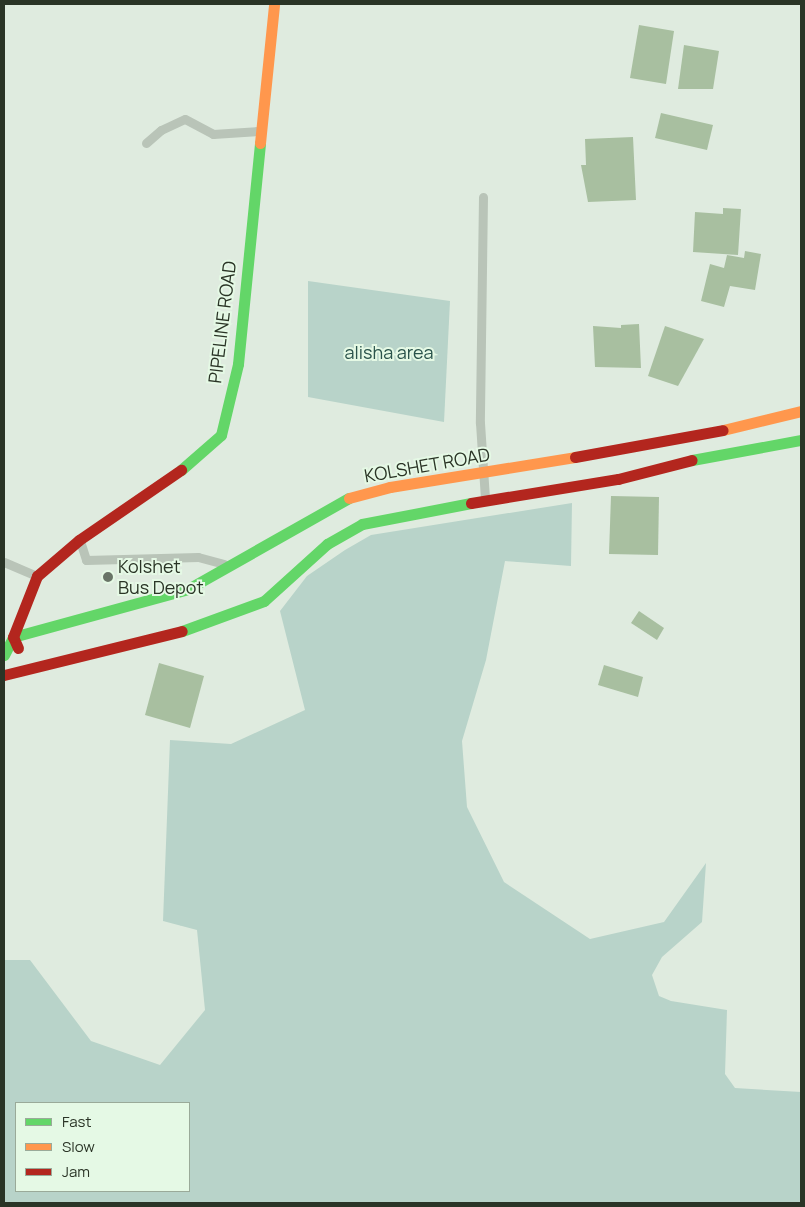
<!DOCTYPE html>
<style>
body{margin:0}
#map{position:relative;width:805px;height:1207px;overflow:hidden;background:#dfebdf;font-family:Manrope,sans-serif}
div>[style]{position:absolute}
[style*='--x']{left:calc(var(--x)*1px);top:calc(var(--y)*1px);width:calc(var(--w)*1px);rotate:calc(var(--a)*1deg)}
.green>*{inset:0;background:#b8d3c9}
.building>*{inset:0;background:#a8bfa0}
.lane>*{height:9px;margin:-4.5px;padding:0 4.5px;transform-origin:4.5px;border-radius:4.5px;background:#b9c4b8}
.fast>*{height:11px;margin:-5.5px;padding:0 5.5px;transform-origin:5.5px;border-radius:5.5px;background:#63d668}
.slow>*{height:11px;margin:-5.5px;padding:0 5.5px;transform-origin:5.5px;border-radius:5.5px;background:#ff974d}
.jam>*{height:11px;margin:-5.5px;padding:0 5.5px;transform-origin:5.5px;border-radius:5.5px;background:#b3261e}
.dots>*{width:14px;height:14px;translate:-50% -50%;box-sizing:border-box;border:2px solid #e5f9e5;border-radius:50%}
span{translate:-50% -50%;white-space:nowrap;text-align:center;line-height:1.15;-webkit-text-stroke:4px #e5f9e5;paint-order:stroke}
.street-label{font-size:18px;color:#2a3426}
.park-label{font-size:18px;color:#2a534b}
.poi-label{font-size:18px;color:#2a3426}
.left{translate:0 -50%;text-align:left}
.frame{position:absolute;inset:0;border:5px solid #2a3426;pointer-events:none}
.legend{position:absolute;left:15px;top:1102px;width:175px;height:90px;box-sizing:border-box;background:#e5f9e5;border:1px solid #9aaa99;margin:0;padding:6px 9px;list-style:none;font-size:15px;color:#2a3426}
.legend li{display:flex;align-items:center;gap:10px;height:25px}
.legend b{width:25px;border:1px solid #9aaa99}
</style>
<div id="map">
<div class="green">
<i style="clip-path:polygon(308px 281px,450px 301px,444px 422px,308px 397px)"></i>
<i style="clip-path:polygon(evenodd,572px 503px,571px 566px,505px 561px,486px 660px,462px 741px,467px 807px,504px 882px,590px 939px,664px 922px,706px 863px,702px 922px,662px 957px,652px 975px,659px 996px,671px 1001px,727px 1010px,725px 1074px,735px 1088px,801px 1092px,801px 1203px,4px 1203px,4px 960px,30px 960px,91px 1041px,160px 1065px,205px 1010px,197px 930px,163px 921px,170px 740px,231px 744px,305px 710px,280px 611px,307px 576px,345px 550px,371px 535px,572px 503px,16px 1103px,189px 1103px,189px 1191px,16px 1191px,16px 1103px)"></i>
</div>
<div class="building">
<i style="clip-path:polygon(639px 25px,674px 31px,666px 84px,630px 78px)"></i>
<i style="clip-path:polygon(684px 45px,719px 51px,713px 89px,678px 89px)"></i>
<i style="clip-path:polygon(661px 113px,713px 125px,707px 150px,655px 138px)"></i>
<i style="clip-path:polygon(633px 137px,636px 200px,588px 202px,581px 165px,586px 165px,585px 139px)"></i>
<i style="clip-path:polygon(723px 208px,741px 209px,738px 255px,693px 252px,695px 212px,723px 214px)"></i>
<i style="clip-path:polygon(745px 251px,761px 254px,755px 290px,730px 286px,724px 307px,701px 301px,710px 264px,724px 268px,727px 255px,744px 258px)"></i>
<i style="clip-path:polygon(639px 324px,641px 368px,595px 367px,593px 326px,621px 328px,621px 325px)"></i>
<i style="clip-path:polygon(665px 326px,704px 339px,678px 386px,648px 376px)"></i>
<i style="clip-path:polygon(611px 496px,659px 497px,658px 555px,609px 554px)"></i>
<i style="clip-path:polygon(639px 611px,664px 628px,657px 640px,631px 623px)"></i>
<i style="clip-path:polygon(159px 663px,204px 676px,190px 728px,145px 715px)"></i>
<i style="clip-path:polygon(604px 665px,643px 677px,638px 697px,598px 685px)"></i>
</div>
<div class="lane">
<i style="--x:146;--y:143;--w:20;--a:-41"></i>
<i style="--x:161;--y:130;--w:26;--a:-25"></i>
<i style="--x:185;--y:119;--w:32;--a:28"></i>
<i style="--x:213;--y:134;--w:45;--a:-3.8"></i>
<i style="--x:483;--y:197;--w:226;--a:90.8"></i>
<i style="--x:480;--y:423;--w:75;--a:86.2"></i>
<i style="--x:80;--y:541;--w:20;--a:72"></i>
<i style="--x:86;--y:560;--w:112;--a:-1.5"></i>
<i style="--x:198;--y:557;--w:27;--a:15"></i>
<i style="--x:4;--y:562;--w:34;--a:23"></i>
</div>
<div class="fast">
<i style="--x:692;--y:460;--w:111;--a:-10.4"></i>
<i style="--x:181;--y:470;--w:53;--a:-41.2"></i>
<i style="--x:221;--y:435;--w:73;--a:-76.5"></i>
<i style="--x:238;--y:364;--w:222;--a:-84.3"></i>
<i style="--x:182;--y:631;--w:87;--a:-20.1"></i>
<i style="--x:264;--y:601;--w:85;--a:-42.1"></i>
<i style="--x:327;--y:544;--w:40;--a:-29.7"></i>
<i style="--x:362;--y:524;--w:111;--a:-10.9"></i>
<i style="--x:4;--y:655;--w:20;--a:-63"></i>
<i style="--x:13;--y:637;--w:181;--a:-15.3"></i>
<i style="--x:188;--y:589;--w:185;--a:-29.5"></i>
</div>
<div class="slow">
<i style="--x:260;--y:143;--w:140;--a:-84.2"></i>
<i style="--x:723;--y:430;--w:80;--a:-13.7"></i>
<i style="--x:349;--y:498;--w:42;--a:-15"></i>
<i style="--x:390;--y:487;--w:187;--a:-9.2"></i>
</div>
<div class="jam">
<i style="--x:575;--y:457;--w:150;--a:-10.3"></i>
<i style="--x:471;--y:503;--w:149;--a:-9.3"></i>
<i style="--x:618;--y:479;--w:76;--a:-14.4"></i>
<i style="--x:18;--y:648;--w:12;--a:-114"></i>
<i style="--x:13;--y:637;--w:66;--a:-68.5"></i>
<i style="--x:37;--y:576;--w:55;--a:-40.6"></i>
<i style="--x:79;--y:540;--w:124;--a:-34.5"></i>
<i style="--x:4;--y:675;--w:183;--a:-13.9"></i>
</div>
<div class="dots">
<i style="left:108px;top:577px;background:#697467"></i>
</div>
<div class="street-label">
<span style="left:222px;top:322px;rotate:-83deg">PIPELINE ROAD</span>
<span style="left:427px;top:465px;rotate:-10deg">KOLSHET ROAD</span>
</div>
<div class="park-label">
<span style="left:389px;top:352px">alisha area</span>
</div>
<div class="poi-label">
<span class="left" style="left:118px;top:577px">Kolshet<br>Bus Depot</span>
</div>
<div class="frame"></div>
<ul class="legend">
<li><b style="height:6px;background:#63d668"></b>Fast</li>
<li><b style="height:6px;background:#ff974d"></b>Slow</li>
<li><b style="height:6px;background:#b3261e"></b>Jam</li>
</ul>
</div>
